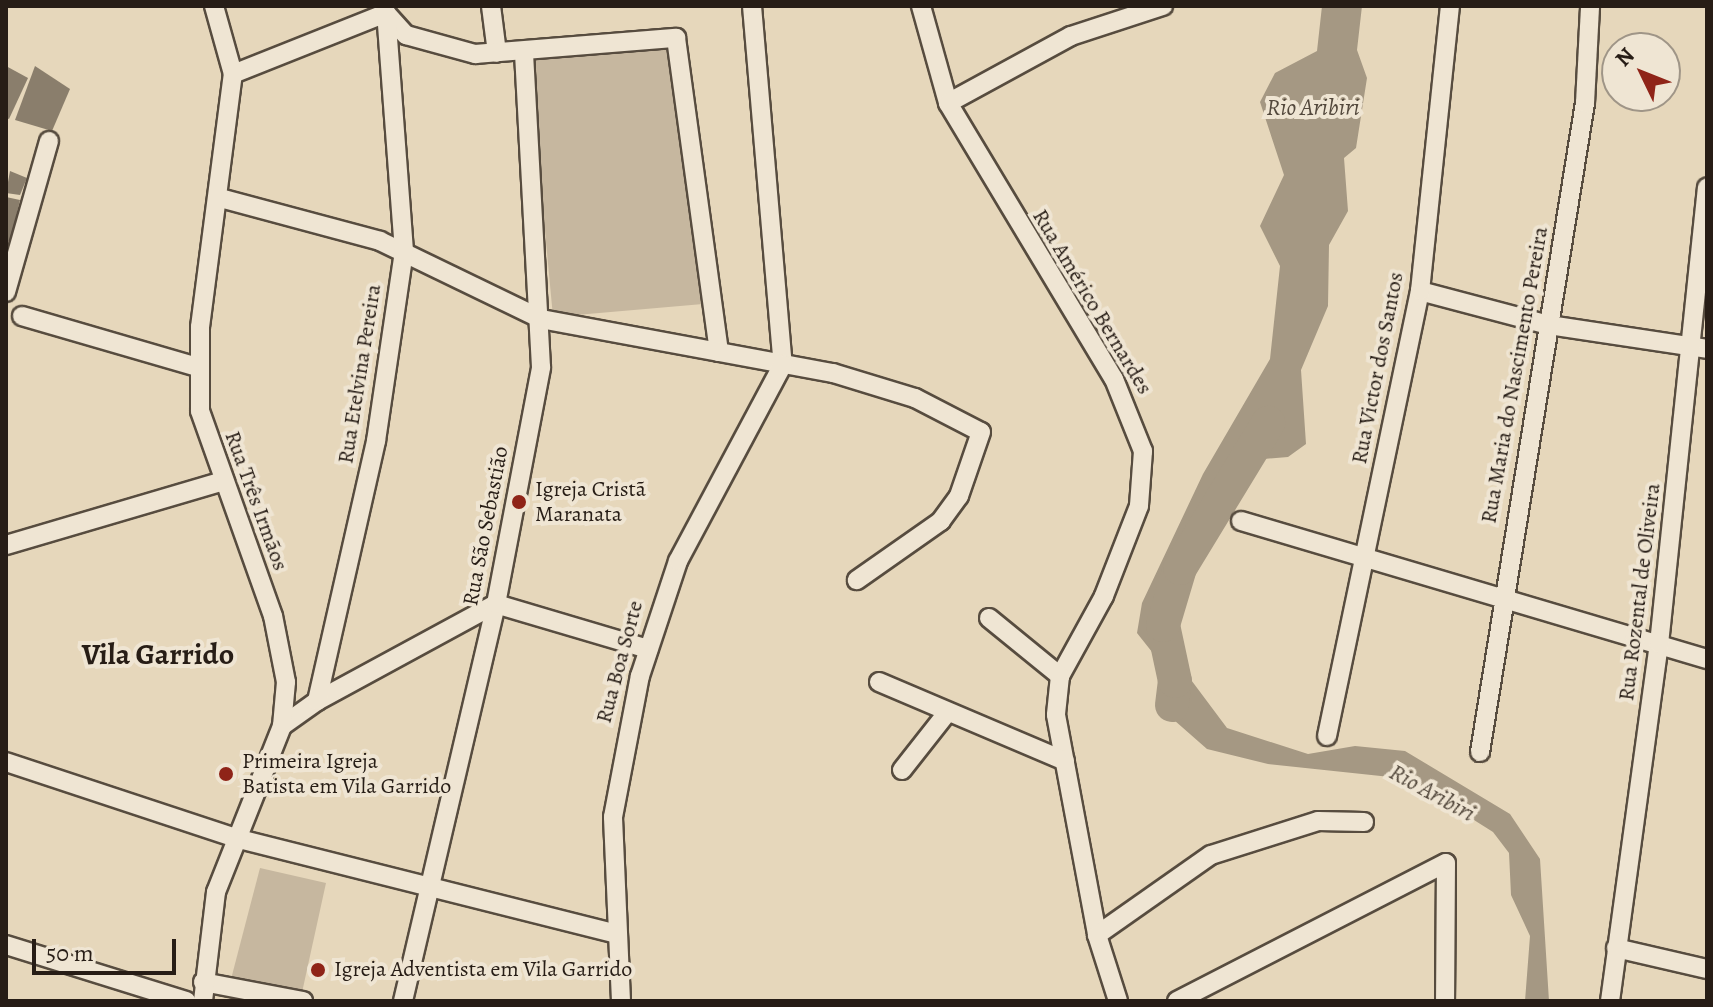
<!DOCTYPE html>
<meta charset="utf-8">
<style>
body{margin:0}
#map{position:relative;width:1713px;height:1007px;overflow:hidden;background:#e6d7bb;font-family:Alegreya,serif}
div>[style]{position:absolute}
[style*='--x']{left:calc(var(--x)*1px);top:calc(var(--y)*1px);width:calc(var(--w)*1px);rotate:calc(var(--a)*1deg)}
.green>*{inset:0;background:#c6b79f}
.water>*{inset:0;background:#a59883}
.river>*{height:34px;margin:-17px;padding:0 17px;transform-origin:17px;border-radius:17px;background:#a59883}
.building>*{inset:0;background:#8a7e6c}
.roads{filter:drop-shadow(2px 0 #574c3f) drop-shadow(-2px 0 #574c3f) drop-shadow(0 2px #574c3f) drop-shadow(0 -2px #574c3f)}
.minor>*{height:18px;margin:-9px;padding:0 9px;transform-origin:9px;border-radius:9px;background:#efe5d3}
.dots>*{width:22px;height:22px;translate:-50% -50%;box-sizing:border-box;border:4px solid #efe5d3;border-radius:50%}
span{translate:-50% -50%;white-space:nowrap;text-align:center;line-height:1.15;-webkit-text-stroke:8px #efe5d3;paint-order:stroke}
.street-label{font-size:22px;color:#271d16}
.poi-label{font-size:22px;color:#271d16}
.left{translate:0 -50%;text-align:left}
.water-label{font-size:24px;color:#53483c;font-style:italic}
.district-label{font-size:30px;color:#271d16;font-weight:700}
.frame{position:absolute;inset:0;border:8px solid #271d16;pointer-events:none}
.north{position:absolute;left:1601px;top:32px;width:80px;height:80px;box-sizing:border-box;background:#efe5d3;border:2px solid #9f9587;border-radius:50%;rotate:313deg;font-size:22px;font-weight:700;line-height:32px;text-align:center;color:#271d16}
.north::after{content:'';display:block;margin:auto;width:28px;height:36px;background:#8f2418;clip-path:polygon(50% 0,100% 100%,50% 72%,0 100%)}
.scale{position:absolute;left:32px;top:939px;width:144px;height:36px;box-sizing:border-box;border:4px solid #271d16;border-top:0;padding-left:10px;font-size:24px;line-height:28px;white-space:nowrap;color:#271d16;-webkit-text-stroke:6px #efe5d3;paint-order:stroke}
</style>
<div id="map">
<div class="green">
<i style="clip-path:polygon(666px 45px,703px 304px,553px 317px,529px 59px)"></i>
<i style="clip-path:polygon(260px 868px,326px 883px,301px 997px,230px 983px)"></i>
</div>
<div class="water">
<i style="clip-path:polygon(1322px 6px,1362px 6px,1357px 50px,1367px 78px,1356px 148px,1344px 158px,1348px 211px,1329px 245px,1328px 306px,1301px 370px,1306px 444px,1288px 457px,1240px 461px,1227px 469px,1174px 572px,1156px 633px,1227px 728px,1308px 754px,1355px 746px,1405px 751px,1510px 814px,1540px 859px,1549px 1001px,1525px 1001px,1530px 936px,1511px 895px,1509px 853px,1493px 832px,1409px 779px,1268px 764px,1207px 749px,1166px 713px,1156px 657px,1137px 633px,1142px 603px,1203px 474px,1270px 359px,1280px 266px,1260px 226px,1284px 175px,1260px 102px,1275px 73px,1317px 51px)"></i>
</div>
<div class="river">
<i style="--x:1172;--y:705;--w:24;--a:-83"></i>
<i style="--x:1175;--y:681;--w:57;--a:-102.1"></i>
<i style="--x:1163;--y:625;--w:59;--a:-73.4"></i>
<i style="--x:1180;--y:568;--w:170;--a:-58.7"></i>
</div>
<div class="building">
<i style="clip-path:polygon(6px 66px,28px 78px,9px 119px,6px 118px)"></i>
<i style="clip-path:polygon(35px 66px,70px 89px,52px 131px,15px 120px)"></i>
<i style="clip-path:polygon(10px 171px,27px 178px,20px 195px,6px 193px)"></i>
<i style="clip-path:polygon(6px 197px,20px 200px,10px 242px,6px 241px)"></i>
</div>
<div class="roads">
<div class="minor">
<i style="--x:491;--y:6;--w:47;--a:82.7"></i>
<i style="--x:752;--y:6;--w:359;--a:85.1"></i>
<i style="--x:921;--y:6;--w:101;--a:74.4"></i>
<i style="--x:948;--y:103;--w:322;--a:59"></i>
<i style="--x:1114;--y:379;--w:78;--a:68.1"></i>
<i style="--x:1143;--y:451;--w:55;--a:94.2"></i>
<i style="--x:1139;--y:506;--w:97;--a:111.3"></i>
<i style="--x:1104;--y:596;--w:91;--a:118.8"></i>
<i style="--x:1060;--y:676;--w:39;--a:96"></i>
<i style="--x:1056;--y:715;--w:224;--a:79.4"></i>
<i style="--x:1097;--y:935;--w:69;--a:72.3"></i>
<i style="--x:233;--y:74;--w:165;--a:-21.7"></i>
<i style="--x:386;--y:13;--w:30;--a:48"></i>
<i style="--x:406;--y:35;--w:72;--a:15.4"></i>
<i style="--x:475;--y:54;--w:202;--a:-4.6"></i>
<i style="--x:676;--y:38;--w:317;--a:82.2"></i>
<i style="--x:948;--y:103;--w:140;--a:-28.6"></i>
<i style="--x:1071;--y:36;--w:97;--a:-18.1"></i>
<i style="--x:220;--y:198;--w:166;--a:15"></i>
<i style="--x:380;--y:241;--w:179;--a:25.8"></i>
<i style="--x:541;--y:319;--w:297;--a:10.5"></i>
<i style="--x:833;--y:373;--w:86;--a:17"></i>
<i style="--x:915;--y:398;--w:74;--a:27.3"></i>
<i style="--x:981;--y:432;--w:68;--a:109"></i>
<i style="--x:959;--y:496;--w:31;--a:126"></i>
<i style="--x:941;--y:521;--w:103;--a:144.9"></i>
<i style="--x:1420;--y:291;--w:133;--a:14.8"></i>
<i style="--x:1549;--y:325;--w:160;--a:8.6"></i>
<i style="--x:6;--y:292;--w:157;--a:-74.1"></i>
<i style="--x:22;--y:316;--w:183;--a:16.2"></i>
<i style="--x:1241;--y:521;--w:486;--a:16.5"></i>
<i style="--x:6;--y:545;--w:223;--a:-16.4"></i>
<i style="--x:989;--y:618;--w:92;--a:39.2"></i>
<i style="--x:879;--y:682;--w:202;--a:23"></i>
<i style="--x:317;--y:701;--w:204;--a:-28.5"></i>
<i style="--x:496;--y:604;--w:159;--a:16.5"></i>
<i style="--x:282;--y:726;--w:43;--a:-35.5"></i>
<i style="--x:317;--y:701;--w:267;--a:-77.2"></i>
<i style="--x:376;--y:441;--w:192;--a:-81.6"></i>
<i style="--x:404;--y:251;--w:239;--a:-94.3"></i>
<i style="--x:1327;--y:736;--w:455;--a:-78.2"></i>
<i style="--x:1420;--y:291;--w:287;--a:-84"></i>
<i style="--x:1480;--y:752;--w:657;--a:-80.81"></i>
<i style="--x:1585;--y:103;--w:97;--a:-87"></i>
<i style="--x:6;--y:762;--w:245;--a:18.3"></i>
<i style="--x:239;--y:839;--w:386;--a:14.1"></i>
<i style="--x:902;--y:770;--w:71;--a:-51.8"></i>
<i style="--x:1097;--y:935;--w:139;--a:-35.1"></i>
<i style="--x:1211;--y:855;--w:112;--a:-17.6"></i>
<i style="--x:1318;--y:821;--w:46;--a:1.2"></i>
<i style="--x:6;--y:945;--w:189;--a:17.3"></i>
<i style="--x:1616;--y:948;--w:93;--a:13"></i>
<i style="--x:203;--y:982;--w:102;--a:10.8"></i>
<i style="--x:203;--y:1001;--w:110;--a:-83.2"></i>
<i style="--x:216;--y:892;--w:179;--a:-68.3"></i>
<i style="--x:282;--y:726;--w:44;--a:-84.8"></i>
<i style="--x:286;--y:682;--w:67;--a:-101.1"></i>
<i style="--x:273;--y:616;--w:218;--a:-109.6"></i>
<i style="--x:200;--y:411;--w:84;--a:-90"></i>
<i style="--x:200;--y:327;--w:255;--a:-82.6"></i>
<i style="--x:233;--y:74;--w:71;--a:-105.6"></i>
<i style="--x:403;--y:1001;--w:408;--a:-76.8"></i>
<i style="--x:496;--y:604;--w:241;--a:-79.2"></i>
<i style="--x:541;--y:367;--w:316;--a:-93.1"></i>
<i style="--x:621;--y:1001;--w:184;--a:-92.5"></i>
<i style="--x:613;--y:817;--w:144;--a:-79.2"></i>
<i style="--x:640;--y:676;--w:121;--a:-71.7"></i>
<i style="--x:678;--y:561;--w:223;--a:-61.9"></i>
<i style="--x:1177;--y:1001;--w:302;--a:-27.2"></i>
<i style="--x:1446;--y:863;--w:138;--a:90.4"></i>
<i style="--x:1610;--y:1001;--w:360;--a:-82.2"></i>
<i style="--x:1659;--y:644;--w:459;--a:-84"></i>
</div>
</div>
<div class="dots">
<i style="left:519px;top:502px;background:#8f2418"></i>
<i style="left:226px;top:774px;background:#8f2418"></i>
<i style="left:318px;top:970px;background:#8f2418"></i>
</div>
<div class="street-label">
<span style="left:1092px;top:302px;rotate:59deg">Rua Américo Bernardes</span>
<span style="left:1378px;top:368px;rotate:-79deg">Rua Victor dos Santos</span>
<span style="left:360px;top:374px;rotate:-81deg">Rua Etelvina Pereira</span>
<span style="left:1515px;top:375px;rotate:-80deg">Rua Maria do Nascimento Pereira</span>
<span style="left:256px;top:501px;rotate:70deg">Rua Três Irmãos</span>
<span style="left:486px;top:526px;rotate:-79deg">Rua São Sebastião</span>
<span style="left:1640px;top:592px;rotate:-83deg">Rua Rozental de Oliveira</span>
<span style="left:620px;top:662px;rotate:-75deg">Rua Boa Sorte</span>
</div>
<div class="poi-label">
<span class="left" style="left:535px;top:502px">Igreja Cristã<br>Maranata</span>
<span class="left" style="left:242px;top:774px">Primeira Igreja<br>Batista em Vila Garrido</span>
<span class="left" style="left:334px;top:970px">Igreja Adventista em Vila Garrido</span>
</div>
<div class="water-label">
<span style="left:1313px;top:108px">Rio Aribiri</span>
<span style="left:1432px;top:793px;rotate:29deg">Rio Aribiri</span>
</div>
<div class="district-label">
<span style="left:158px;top:654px">Vila Garrido</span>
</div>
<div class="frame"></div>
<div class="north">N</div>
<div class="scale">50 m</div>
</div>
